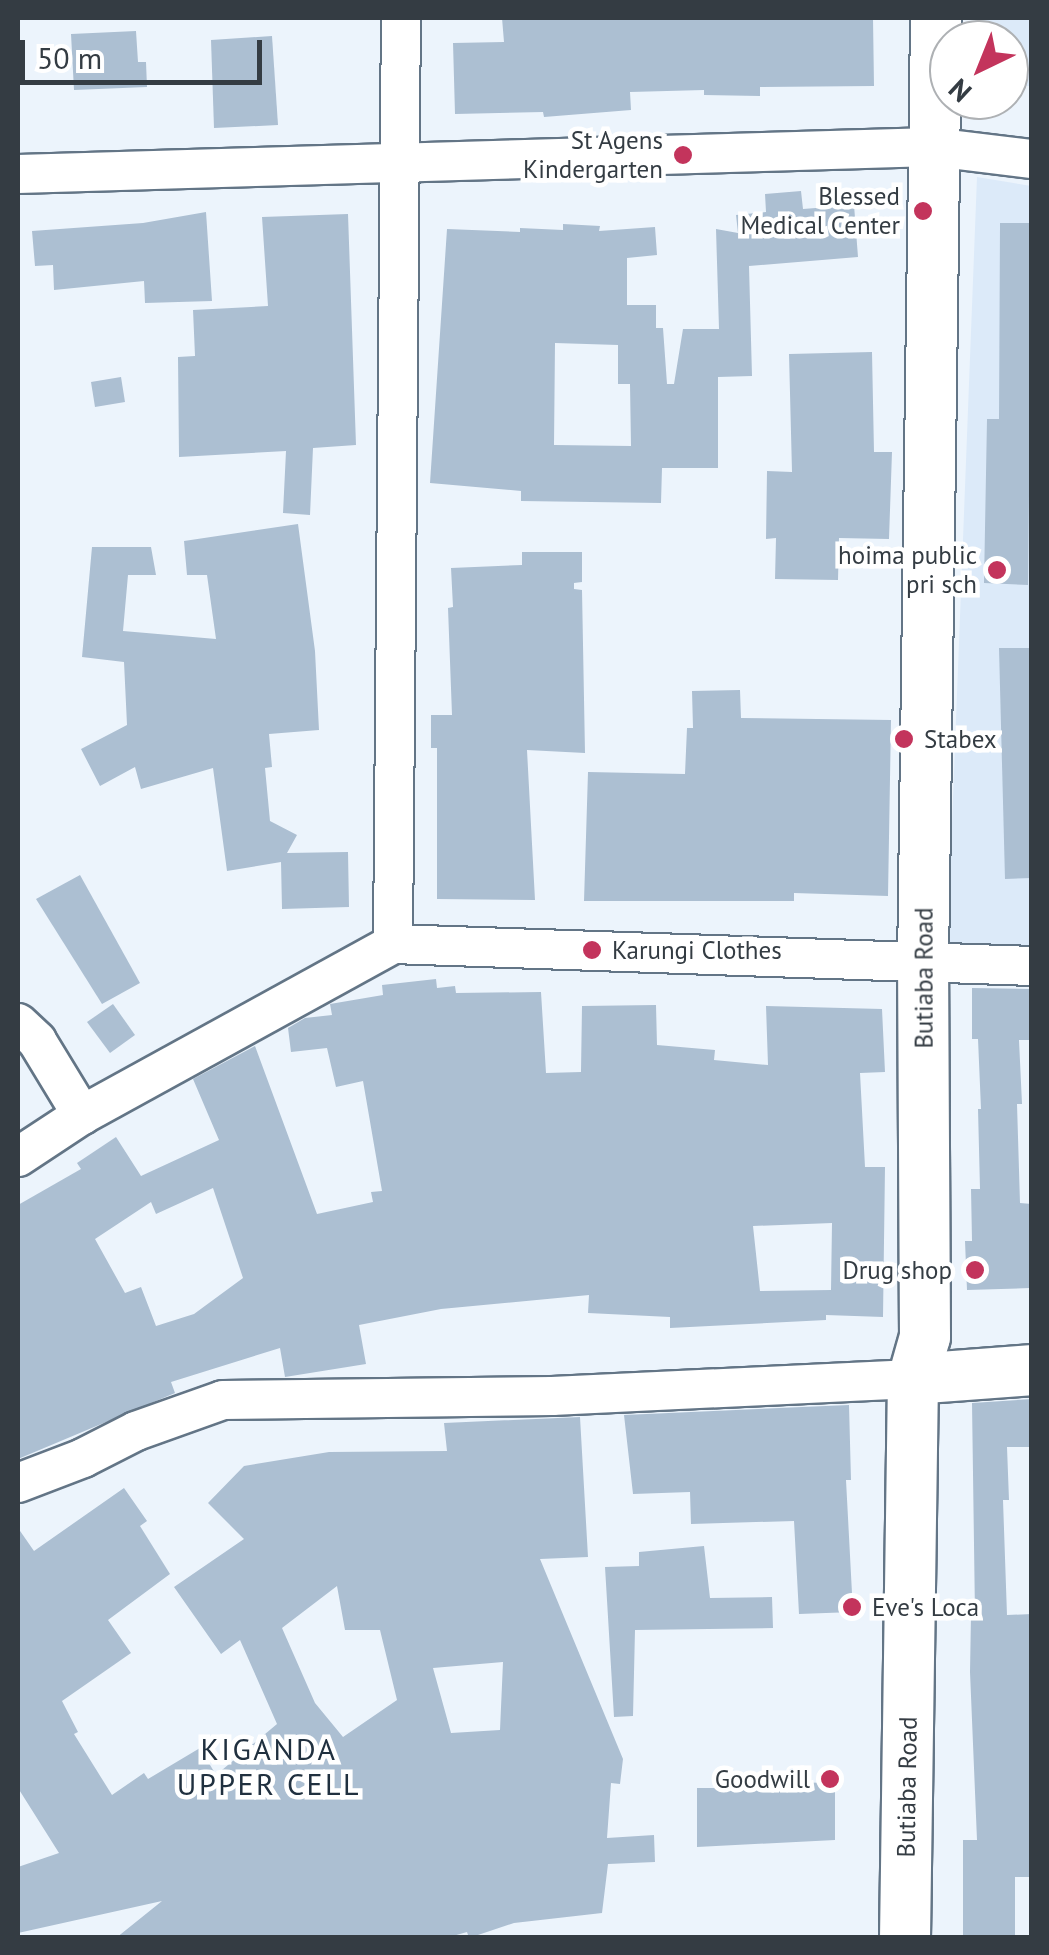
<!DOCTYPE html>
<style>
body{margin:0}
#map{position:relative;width:1049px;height:1955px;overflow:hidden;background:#ecf4fc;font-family:"PT Sans",sans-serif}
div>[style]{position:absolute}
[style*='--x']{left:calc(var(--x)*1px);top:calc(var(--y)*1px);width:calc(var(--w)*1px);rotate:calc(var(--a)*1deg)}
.built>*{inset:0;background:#dceaf9}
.building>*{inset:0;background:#acbfd2}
.roads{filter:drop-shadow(2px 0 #637586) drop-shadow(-2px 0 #637586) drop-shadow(0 2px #637586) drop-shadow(0 -2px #637586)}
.minor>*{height:38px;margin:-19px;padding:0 19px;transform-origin:19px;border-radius:19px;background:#fff}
.major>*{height:50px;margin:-25px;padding:0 25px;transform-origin:25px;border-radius:25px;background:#fff}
.dots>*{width:28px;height:28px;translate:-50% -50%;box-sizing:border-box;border:5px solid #fff;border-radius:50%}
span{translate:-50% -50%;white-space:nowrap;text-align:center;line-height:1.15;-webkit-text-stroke:9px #fff;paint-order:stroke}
.poi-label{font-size:25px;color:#343c43}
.right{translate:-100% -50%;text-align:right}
.left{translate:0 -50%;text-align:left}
.street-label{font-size:25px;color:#343c43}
.quarter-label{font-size:30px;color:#20303f;letter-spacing:2.5px}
.frame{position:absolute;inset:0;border:20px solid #343c43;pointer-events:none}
.north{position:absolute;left:929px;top:20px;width:100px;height:100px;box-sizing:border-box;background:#fff;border:2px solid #aeb1b4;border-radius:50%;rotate:223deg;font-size:28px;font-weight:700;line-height:40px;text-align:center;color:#343c43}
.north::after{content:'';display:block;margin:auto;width:35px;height:45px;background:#c3345c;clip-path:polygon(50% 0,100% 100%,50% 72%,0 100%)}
.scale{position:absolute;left:20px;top:40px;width:242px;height:45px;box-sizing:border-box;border:5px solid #343c43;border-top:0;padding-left:12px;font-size:30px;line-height:35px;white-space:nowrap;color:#343c43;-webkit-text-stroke:8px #fff;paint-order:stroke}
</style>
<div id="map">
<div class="built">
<i style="clip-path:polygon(975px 18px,1031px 18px,1031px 86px,1009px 86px,1009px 40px,975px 40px)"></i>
<i style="clip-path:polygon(977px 177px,1031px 186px,1032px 956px,947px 953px)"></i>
</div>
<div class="building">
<i style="clip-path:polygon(502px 18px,873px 18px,874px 86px,760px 87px,760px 96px,704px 95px,704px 90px,630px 92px,631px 110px,544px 117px,543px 112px,455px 114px,453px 43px,504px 42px)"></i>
<i style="clip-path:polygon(136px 31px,138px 62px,146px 62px,147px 87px,74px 90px,71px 34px)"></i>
<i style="clip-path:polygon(272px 36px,278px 125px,214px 128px,211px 40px)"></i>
<i style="clip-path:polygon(evenodd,801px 191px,803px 209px,854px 205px,858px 257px,749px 266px,752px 376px,718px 377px,718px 468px,662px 468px,661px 503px,521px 501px,521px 491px,430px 483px,447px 229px,520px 232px,520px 228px,563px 230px,563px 224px,600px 226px,599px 231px,655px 227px,657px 255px,627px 258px,627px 305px,656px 305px,656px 328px,663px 328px,667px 384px,674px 384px,683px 329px,719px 329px,716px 229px,738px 233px,736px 215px,766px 212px,765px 194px,801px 191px,555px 343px,618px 345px,618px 384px,630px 384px,631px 446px,554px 445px,555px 343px)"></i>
<i style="clip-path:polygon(206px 212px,212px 301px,145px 303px,144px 281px,54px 290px,53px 265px,35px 266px,32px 231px,143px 223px)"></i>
<i style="clip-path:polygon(348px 214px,356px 445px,313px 448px,310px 515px,283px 513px,286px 451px,179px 457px,178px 357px,195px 356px,193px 310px,268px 306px,262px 217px)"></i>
<i style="clip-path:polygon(1000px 223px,1032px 223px,1028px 585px,984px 583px,987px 419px,999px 419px)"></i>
<i style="clip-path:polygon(872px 352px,874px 452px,892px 452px,889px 539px,839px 538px,838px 580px,775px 579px,776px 538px,766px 539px,767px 471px,792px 472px,789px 354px)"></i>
<i style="clip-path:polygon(121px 377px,125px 402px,95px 407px,91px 382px)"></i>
<i style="clip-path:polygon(298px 524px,315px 651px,319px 730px,269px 734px,272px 767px,265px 768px,270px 821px,297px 835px,287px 853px,348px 852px,349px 907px,282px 909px,281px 862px,227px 871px,213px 768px,141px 789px,135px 767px,100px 786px,81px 749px,127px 725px,124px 662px,82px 657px,92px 547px,151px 547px,156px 575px,128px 575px,123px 631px,216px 639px,207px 575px,187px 575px,184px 541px)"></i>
<i style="clip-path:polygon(522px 552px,582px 552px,582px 582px,574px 583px,574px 589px,582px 590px,585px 753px,527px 750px,535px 900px,437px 899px,437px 748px,431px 748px,431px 715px,452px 715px,448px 608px,453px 607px,451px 568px,522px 565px)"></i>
<i style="clip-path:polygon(999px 648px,1032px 648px,1032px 878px,1005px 879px)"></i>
<i style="clip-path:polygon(740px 690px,741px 718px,891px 720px,888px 896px,794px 893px,794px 901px,584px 901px,588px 772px,685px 774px,687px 728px,693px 728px,692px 691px)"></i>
<i style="clip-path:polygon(80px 875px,140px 983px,102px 1004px,36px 899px)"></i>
<i style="clip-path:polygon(evenodd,436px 979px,437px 988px,455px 986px,456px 993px,541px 992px,546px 1073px,581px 1072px,582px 1006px,656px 1005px,657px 1045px,715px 1050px,714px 1060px,768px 1065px,766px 1006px,882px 1009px,885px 1072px,860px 1073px,865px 1167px,885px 1167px,883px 1317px,826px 1315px,826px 1320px,670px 1328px,670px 1317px,588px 1313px,589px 1295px,441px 1309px,359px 1325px,366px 1364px,285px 1377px,280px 1348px,171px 1382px,175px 1393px,18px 1459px,18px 1205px,81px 1169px,77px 1163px,116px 1137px,141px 1176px,219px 1140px,193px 1079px,255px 1046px,317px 1214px,373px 1202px,371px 1192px,382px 1191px,363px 1081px,336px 1087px,327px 1048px,291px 1052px,288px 1028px,305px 1018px,332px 1015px,330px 1004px,383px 995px,382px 985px,436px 979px,213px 1188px,243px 1278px,194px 1314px,156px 1326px,141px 1287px,125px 1293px,95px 1239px,151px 1202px,156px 1214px,213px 1188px,436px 979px,832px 1223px,831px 1290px,760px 1291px,753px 1226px,832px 1223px)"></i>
<i style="clip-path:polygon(972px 988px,1032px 989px,1032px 1040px,1019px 1040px,1022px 1104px,1017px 1104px,1020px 1203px,1032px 1204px,1030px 1288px,967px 1290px,965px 1241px,972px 1241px,971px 1189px,980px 1189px,978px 1109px,981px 1109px,978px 1039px,972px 1039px)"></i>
<i style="clip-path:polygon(113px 1004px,135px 1035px,110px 1053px,87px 1022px)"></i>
<i style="clip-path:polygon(1032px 1399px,1032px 1447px,1007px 1447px,1009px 1500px,1003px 1500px,1007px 1615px,1032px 1614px,1032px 1877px,1015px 1877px,1015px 1938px,963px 1938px,963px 1840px,977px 1840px,970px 1672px,971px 1615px,975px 1615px,972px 1403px)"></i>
<i style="clip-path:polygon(849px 1405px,851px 1480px,846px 1480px,853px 1612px,799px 1614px,794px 1521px,691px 1524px,690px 1492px,633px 1494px,624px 1415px)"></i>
<i style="clip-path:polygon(evenodd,580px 1417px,588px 1557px,540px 1559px,623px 1759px,620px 1784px,611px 1783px,607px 1838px,654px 1835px,655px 1862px,608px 1864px,602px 1913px,514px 1923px,469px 1938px,467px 1932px,446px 1938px,116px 1938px,162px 1901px,18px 1933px,18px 1867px,59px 1853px,18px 1788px,18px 1528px,34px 1551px,124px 1488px,147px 1521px,140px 1526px,170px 1574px,108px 1620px,131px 1653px,62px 1701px,78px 1732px,74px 1734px,112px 1795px,144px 1773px,148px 1779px,200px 1748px,216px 1775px,277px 1724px,240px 1640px,221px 1654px,174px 1587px,244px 1539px,208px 1503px,244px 1466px,329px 1452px,447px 1451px,444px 1423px,580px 1417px,337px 1586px,345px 1630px,380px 1630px,397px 1700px,343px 1737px,315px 1703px,282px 1628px,337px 1586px,580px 1417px,503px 1662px,500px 1730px,451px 1733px,433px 1668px,503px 1662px)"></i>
<i style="clip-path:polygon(704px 1546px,710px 1598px,772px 1597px,773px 1628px,635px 1630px,633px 1716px,614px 1717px,605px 1567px,639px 1566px,639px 1552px)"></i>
<i style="clip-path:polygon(714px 1781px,835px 1783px,835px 1840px,697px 1847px,697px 1788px,714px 1788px)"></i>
</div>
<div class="roads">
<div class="minor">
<i style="--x:18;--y:174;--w:915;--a:-1.69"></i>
<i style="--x:933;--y:147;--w:100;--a:6.9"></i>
<i style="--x:393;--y:944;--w:926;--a:-89.51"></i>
<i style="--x:18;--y:1023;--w:26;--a:43"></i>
<i style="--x:37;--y:1041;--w:87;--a:58.7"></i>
<i style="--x:18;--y:1157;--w:77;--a:-33.3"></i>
<i style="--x:82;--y:1115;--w:355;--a:-28.8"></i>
<i style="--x:393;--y:944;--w:639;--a:1.97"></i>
<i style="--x:18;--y:1483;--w:70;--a:-21"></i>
<i style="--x:83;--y:1458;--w:59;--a:-27"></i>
<i style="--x:136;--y:1431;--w:92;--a:-19.6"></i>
<i style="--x:223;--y:1400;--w:329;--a:-0.7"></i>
<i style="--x:552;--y:1396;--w:361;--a:-2.7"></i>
</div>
<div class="major">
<i style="--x:913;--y:1379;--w:119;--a:-4.3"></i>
<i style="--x:905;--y:1938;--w:559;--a:-89.18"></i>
<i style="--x:913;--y:1379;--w:44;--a:-74.1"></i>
<i style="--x:925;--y:1337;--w:373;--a:-90.3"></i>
<i style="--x:923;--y:964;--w:946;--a:-89.21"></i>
</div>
</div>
<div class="dots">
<i style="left:683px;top:155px;background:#c3345c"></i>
<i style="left:923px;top:211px;background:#c3345c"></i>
<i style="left:997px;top:570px;background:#c3345c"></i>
<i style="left:904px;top:739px;background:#c3345c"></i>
<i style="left:592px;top:950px;background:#c3345c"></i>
<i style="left:975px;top:1270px;background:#c3345c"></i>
<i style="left:852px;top:1607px;background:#c3345c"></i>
<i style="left:830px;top:1779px;background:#c3345c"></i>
</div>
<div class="poi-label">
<span class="right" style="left:663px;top:155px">St Agens<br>Kindergarten</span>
<span class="right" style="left:900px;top:211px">Blessed<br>Medical Center</span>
<span class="right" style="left:977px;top:570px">hoima public<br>pri sch</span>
<span class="left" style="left:924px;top:739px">Stabex</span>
<span class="left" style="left:612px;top:950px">Karungi Clothes</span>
<span class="right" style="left:952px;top:1270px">Drug shop</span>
<span class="left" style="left:872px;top:1607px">Eve's Loca</span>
<span class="right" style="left:810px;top:1779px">Goodwill</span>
</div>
<div class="street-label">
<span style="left:924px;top:978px;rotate:-90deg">Butiaba Road</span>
<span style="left:907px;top:1787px;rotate:-89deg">Butiaba Road</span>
</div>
<div class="quarter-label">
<span style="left:269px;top:1766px">KIGANDA<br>UPPER CELL</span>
</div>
<div class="frame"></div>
<div class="north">N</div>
<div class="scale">50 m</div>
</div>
